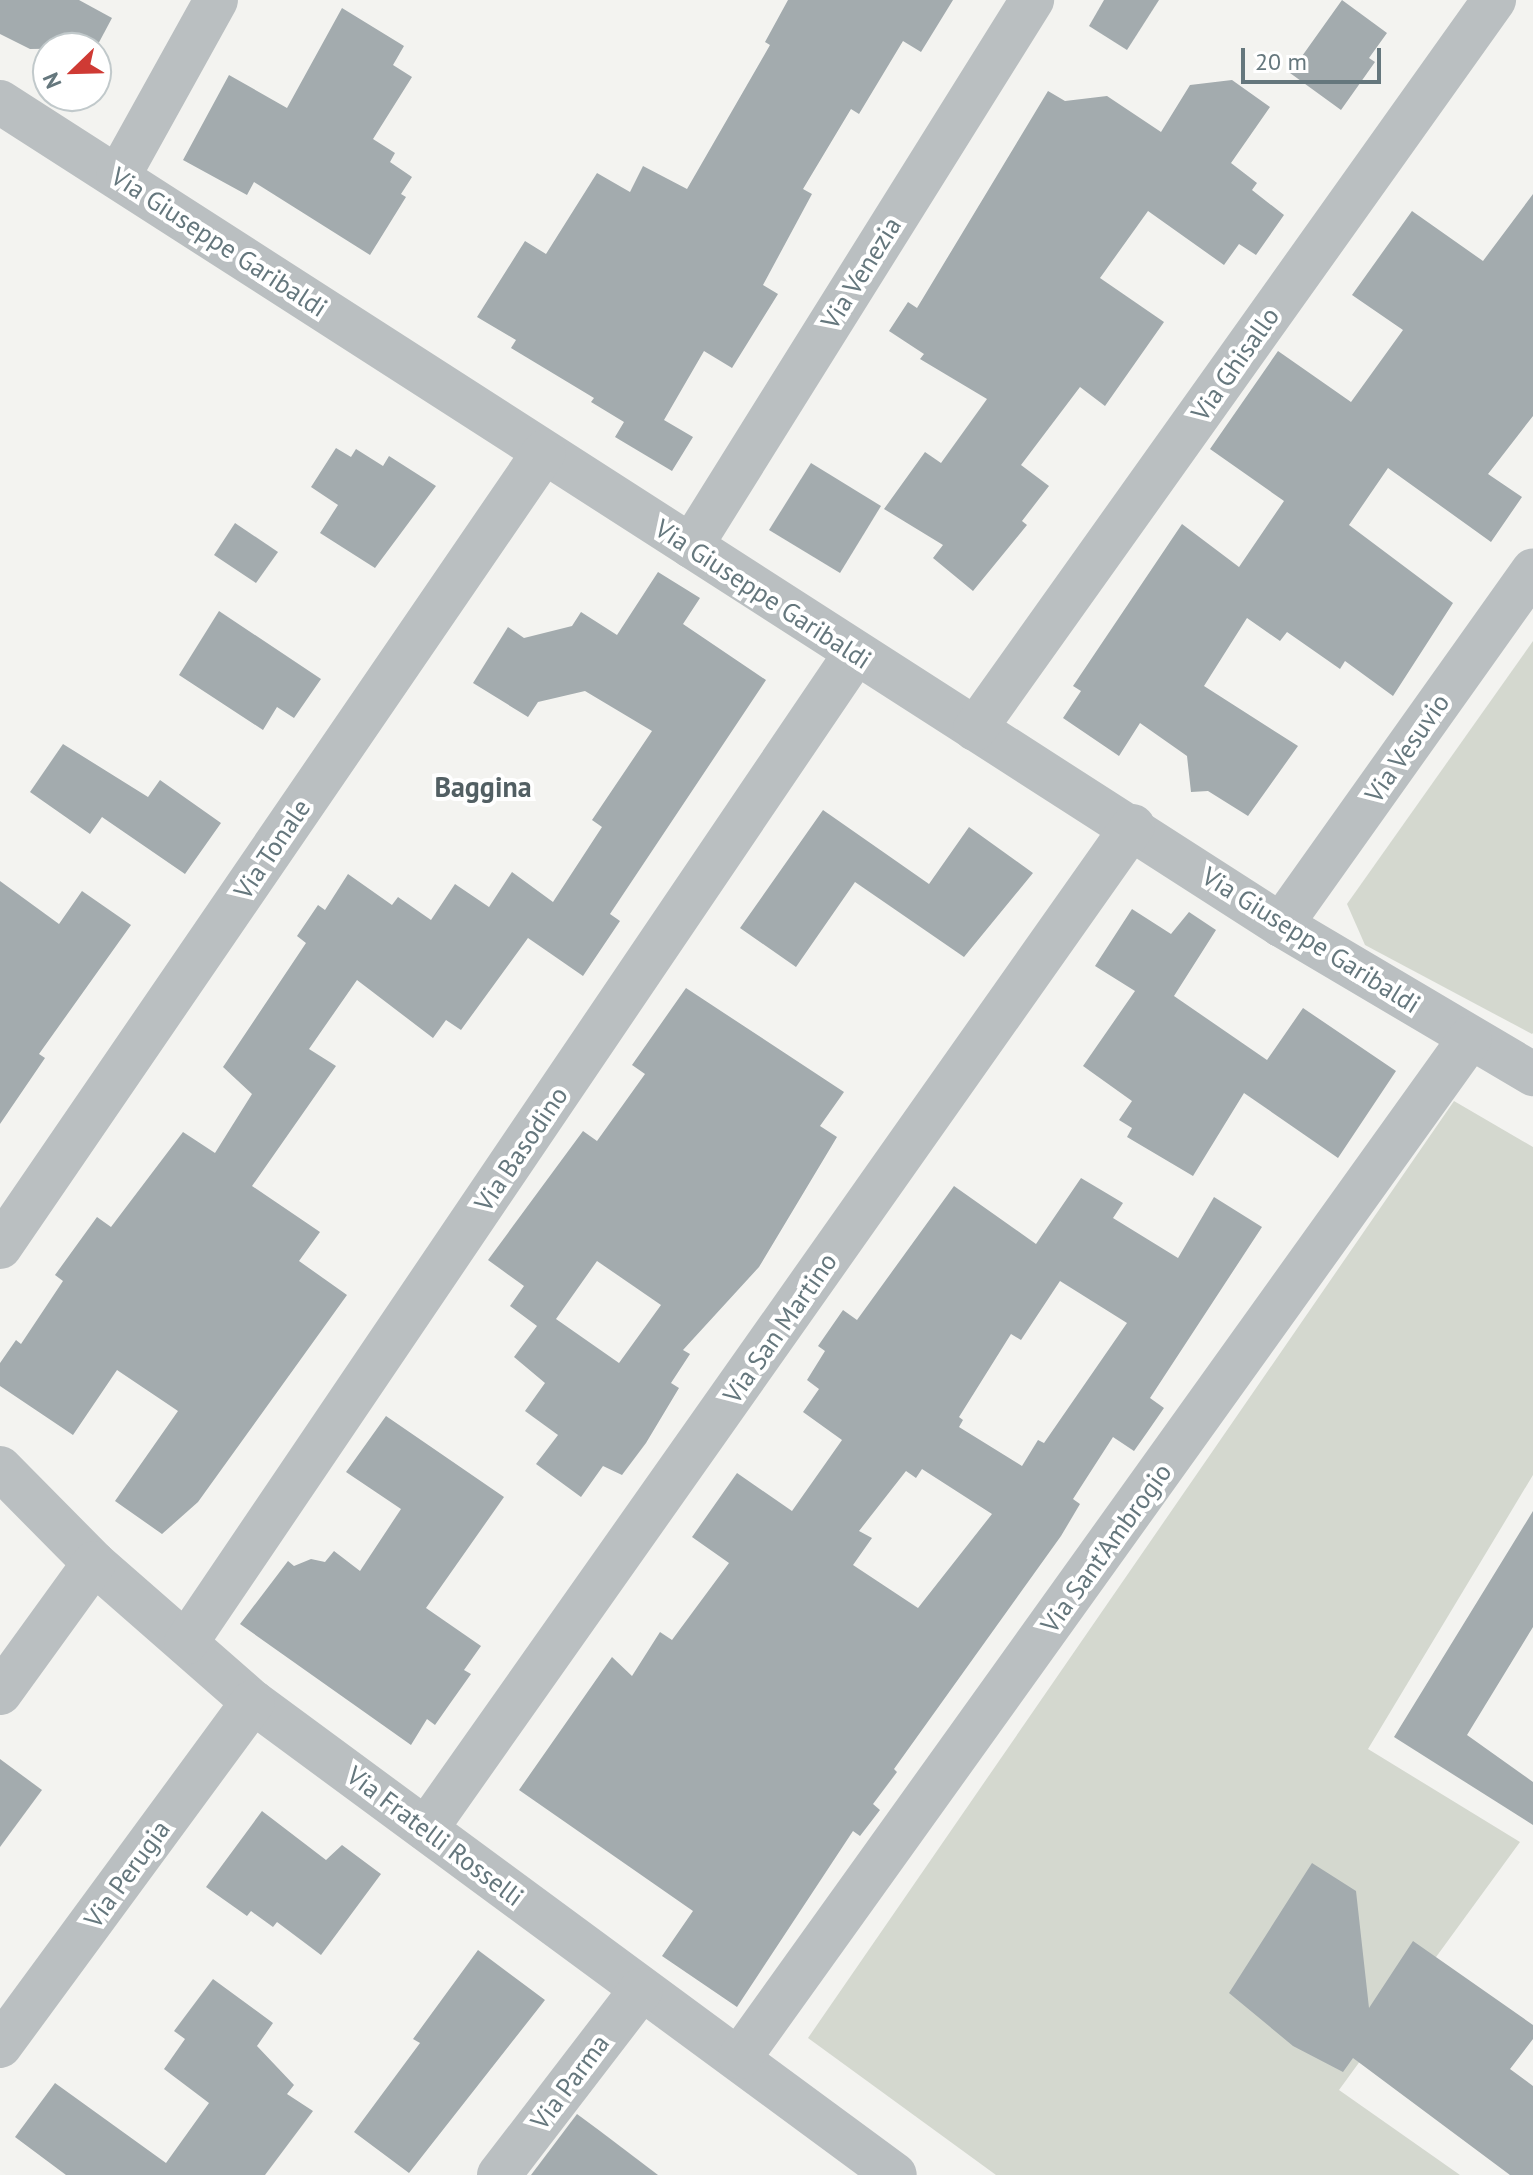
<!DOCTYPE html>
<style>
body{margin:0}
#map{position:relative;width:1533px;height:2175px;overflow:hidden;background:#f3f3f0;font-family:"PT Sans",sans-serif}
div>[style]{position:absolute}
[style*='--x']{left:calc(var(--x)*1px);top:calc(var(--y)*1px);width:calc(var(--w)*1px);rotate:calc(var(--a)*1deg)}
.green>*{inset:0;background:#d4d8cf}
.building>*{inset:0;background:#a3abae}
.street>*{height:44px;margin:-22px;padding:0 22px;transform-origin:22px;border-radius:22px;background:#babfc1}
span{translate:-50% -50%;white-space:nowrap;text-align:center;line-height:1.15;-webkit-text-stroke:8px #fff;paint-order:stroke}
.street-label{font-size:26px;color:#65777d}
.neighbourhood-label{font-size:28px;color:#525f63;font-weight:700}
.north{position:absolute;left:32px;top:32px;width:80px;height:80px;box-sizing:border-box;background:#fff;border:2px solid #c1c9cb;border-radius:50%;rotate:247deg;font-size:22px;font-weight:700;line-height:32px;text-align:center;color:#65777d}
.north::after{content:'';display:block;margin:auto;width:28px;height:36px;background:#cf3a34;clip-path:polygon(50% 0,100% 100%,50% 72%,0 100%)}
.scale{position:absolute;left:1241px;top:48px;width:140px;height:36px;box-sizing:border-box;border:4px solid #65777d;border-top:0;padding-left:10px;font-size:24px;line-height:28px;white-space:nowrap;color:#65777d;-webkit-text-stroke:6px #fff;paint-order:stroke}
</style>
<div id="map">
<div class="green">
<i style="clip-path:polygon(1533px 641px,1533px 1033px,1532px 1034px,1365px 945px,1347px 904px)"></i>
<i style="clip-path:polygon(1454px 1101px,1533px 1147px,1533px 1475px,1368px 1749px,1520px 1842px,1339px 2090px,1460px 2175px,996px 2175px,808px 2038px)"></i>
</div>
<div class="building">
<i style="clip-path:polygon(0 0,79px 0,112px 18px,96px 48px,30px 49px,0 34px)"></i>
<i style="clip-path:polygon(788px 0,953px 0,921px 52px,903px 41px,859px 114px,851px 109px,803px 189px,812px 194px,763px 285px,778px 294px,732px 368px,704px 351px,664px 420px,693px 437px,672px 471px,615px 437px,624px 422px,591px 402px,594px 398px,511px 348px,516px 340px,477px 317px,525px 241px,546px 254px,597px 173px,630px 192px,643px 166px,687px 189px,770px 45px,765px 42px)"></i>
<i style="clip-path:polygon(1104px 0,1159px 0,1127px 50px,1089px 26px)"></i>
<i style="clip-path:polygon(1342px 0,1387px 33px,1369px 58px,1375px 62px,1341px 110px,1290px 73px)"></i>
<i style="clip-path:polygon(342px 8px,404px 46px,393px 65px,412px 77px,373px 139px,395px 153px,390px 162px,412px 177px,401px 194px,406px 197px,370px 255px,254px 182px,247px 195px,183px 160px,229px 75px,287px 108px)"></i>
<i style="clip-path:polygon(1232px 80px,1270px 107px,1231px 163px,1257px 183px,1252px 190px,1284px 215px,1256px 255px,1239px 244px,1224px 265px,1148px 211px,1100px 278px,1164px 322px,1105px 406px,1080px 387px,1021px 465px,1049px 486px,1022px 521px,1027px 525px,973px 591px,933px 558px,943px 545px,884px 509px,925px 452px,941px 463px,987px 399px,920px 359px,924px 354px,889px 331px,908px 302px,917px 308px,1048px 91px,1065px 101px,1107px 96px,1161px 132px,1190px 85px)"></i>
<i style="clip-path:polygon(1533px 194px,1533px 416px,1488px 474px,1522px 497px,1491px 542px,1388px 468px,1349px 525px,1453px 603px,1393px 696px,1345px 661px,1340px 669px,1287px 632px,1280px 641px,1247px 618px,1204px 686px,1298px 746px,1248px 816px,1208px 791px,1191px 792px,1187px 756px,1140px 723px,1119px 756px,1063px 718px,1081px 691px,1073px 686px,1182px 524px,1239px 567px,1284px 501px,1210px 449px,1278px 351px,1351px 402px,1403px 330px,1352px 295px,1412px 211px,1483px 261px)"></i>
<i style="clip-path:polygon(336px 448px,351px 457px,356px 449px,383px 466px,389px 456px,436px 486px,375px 568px,320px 533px,338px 505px,311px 487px)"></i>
<i style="clip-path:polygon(811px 463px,881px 506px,840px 573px,769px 530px)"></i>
<i style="clip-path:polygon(235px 523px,278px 552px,256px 583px,214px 555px)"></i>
<i style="clip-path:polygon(658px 572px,700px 598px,683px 624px,766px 680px,610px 914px,620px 921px,583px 976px,528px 938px,461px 1030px,446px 1020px,433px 1038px,357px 980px,309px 1049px,336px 1066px,252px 1186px,320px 1232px,299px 1261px,347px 1295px,198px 1502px,162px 1534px,115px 1501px,178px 1411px,117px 1370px,73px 1435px,0 1386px,0 1363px,16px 1340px,21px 1344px,63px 1281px,55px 1275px,97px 1217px,111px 1227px,183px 1132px,215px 1153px,252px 1094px,223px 1067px,306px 943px,297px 936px,318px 905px,325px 910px,348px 874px,392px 905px,398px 897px,431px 920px,455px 884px,489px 907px,512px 872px,553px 902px,602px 827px,592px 820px,652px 731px,585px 691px,538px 702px,528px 717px,473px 683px,508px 627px,524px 638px,572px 626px,581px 612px,617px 635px)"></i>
<i style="clip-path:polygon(219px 611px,321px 679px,294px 718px,277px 707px,263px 730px,179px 675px)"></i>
<i style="clip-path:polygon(63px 744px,148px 797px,160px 780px,221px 823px,185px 874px,102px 817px,90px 834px,30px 792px)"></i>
<i style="clip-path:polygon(823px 810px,929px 884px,969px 827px,1033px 873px,964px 957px,855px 882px,796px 967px,740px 928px)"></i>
<i style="clip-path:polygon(0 881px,59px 924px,82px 891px,131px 925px,39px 1054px,45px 1058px,0 1124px)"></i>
<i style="clip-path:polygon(1132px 909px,1171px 934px,1189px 912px,1216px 930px,1174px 996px,1267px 1060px,1303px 1008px,1396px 1071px,1338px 1158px,1244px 1093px,1193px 1176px,1127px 1137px,1132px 1128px,1119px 1120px,1132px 1101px,1083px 1066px,1135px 991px,1095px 966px)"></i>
<i style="clip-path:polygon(evenodd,686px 988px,844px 1092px,820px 1126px,837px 1137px,759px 1267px,683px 1350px,690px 1354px,671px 1383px,679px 1388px,646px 1443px,622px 1475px,603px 1466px,581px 1497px,536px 1464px,558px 1435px,525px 1411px,545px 1383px,514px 1357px,537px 1326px,510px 1306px,524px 1286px,488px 1260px,583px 1131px,597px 1141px,645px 1074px,632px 1065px,686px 988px,597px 1261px,661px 1305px,619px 1363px,556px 1319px,597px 1261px)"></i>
<i style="clip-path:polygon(evenodd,1081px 1178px,1123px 1203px,1113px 1218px,1178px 1258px,1214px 1197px,1262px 1227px,1150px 1398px,1164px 1408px,1146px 1434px,1134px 1451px,1113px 1437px,1073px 1499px,1080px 1504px,1061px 1536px,894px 1769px,897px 1772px,873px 1804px,880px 1810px,860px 1836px,853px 1831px,737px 2007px,662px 1956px,693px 1911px,519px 1790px,612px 1657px,632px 1676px,660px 1632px,672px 1640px,729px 1563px,692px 1537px,737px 1473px,792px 1511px,842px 1440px,803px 1412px,819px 1389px,807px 1380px,825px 1351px,818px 1346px,843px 1310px,857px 1320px,954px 1186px,1036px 1244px,1081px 1178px,1060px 1281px,1127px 1323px,1044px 1443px,1038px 1440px,1022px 1466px,959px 1427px,963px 1420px,959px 1417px,1011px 1334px,1021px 1340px,1060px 1281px,1081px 1178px,922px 1469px,992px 1514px,918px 1608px,853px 1565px,872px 1538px,859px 1531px,906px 1471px,916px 1478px,922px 1469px)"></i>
<i style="clip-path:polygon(386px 1416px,504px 1497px,426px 1608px,481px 1646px,464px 1670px,471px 1674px,449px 1705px,435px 1725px,427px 1719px,411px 1745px,240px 1624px,288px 1561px,294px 1566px,311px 1559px,325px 1562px,334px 1551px,360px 1571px,401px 1509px,346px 1472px)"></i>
<i style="clip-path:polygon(1533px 1511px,1533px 1627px,1467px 1735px,1533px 1782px,1533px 1825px,1394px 1737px)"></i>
<i style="clip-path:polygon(0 1759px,42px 1790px,0 1847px)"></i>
<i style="clip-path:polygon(262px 1811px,326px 1860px,342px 1845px,381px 1874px,321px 1955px,277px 1922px,273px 1927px,251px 1911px,247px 1916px,206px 1887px)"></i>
<i style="clip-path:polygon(1312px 1863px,1356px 1891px,1369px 2008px,1413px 1941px,1533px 2025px,1533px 2039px,1510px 2069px,1533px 2086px,1533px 2175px,1510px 2175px,1353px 2058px,1343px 2072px,1293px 2046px,1229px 1993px)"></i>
<i style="clip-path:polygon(478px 1950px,545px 2000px,409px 2173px,354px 2132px,420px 2043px,413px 2039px)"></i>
<i style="clip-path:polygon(213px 1979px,273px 2023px,257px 2046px,294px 2085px,287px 2094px,313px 2111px,265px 2175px,66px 2175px,15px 2137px,55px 2083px,166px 2163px,209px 2103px,164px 2069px,185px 2039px,174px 2031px)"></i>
<i style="clip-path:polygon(577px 2114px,600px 2131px,658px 2175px,531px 2175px)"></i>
</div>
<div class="street">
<i style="--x:0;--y:102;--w:1523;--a:32.72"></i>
<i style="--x:1281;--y:925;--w:293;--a:30.6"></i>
<i style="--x:118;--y:177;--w:202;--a:-61"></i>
<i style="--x:691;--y:546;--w:644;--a:-58.01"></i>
<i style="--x:975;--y:729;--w:895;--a:-54.55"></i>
<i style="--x:1281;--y:925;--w:435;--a:-54.6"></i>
<i style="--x:0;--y:1247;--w:963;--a:-55.62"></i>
<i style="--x:0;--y:1468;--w:134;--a:45.3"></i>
<i style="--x:94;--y:1563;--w:211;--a:41.2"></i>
<i style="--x:253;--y:1702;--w:797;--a:36.38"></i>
<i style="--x:186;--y:1643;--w:1194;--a:-55.92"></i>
<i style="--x:0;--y:1693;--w:160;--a:-54.1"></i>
<i style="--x:426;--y:1829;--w:1227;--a:-54.82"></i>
<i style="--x:0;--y:2046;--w:427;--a:-53.7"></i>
<i style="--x:740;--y:2057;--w:1253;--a:-54.38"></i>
<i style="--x:499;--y:2175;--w:233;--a:-52.5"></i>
</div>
<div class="street-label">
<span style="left:219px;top:242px;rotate:33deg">Via Giuseppe Garibaldi</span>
<span style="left:861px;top:273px;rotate:-58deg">Via Venezia</span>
<span style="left:1235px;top:364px;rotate:-55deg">Via Ghisallo</span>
<span style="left:763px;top:594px;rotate:33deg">Via Giuseppe Garibaldi</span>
<span style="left:1407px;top:748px;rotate:-55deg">Via Vesuvio</span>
<span style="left:272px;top:849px;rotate:-56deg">Via Tonale</span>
<span style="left:1311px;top:940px;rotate:32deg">Via Giuseppe Garibaldi</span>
<span style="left:521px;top:1149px;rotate:-56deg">Via Basodino</span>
<span style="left:780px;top:1328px;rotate:-55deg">Via San Martino</span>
<span style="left:1106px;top:1548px;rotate:-54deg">Via Sant'Ambrogio</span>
<span style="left:435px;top:1836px;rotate:37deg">Via Fratelli Rosselli</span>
<span style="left:127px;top:1874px;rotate:-54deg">Via Perugia</span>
<span style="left:570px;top:2082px;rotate:-53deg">Via Parma</span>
</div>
<div class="neighbourhood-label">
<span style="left:483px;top:787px">Baggina</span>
</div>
<div class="north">N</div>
<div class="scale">20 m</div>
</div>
